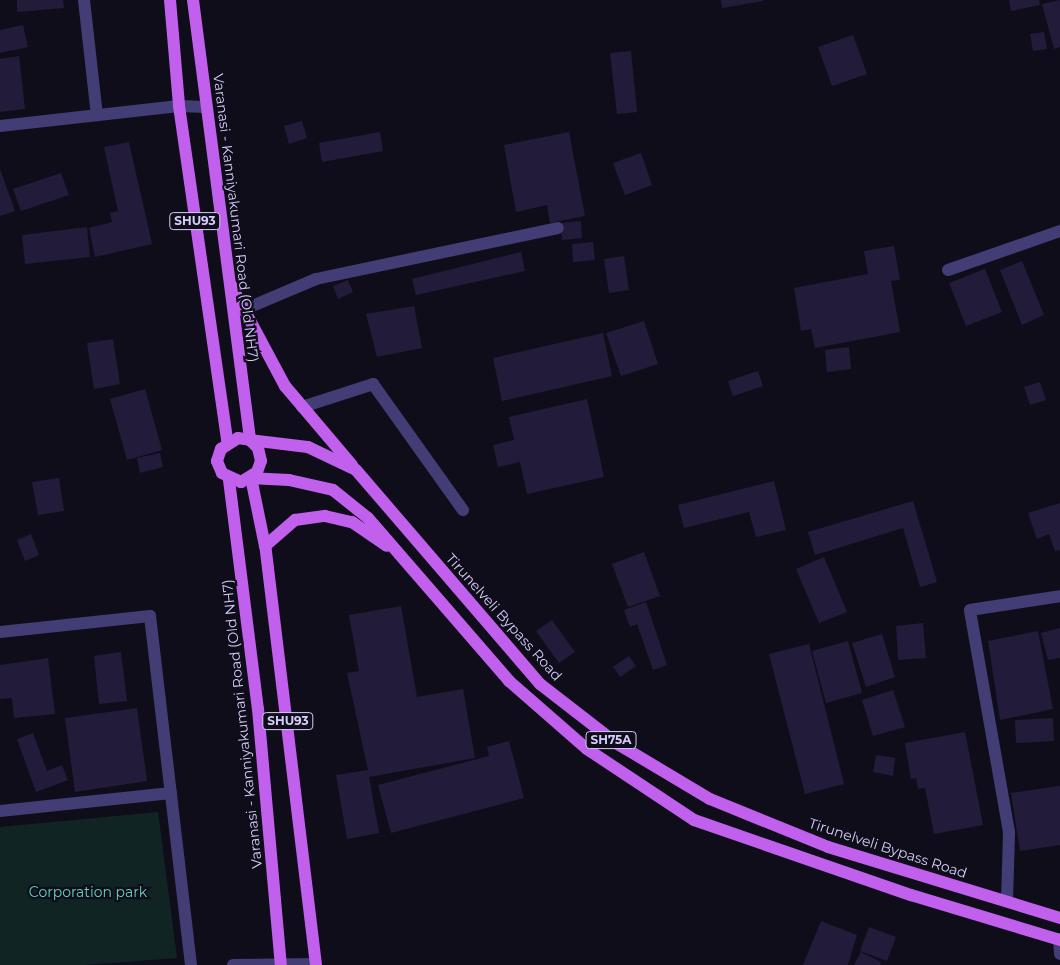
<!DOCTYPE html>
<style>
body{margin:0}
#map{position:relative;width:1060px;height:965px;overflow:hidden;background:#100d1b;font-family:Montserrat,sans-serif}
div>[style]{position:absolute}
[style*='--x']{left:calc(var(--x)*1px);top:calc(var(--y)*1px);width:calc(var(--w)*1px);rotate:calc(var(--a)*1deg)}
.green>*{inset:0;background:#112424}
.building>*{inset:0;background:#231b3a}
.street>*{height:12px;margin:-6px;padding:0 6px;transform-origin:6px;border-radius:6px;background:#433d75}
.primary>*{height:12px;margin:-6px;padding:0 6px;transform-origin:6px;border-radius:6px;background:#c160ed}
span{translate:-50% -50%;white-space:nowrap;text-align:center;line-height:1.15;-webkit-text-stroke:4.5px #100d1b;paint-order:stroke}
.shield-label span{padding:1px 4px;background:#100d1b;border:1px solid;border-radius:4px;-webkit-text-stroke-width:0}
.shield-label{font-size:12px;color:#d5cdf9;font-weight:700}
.street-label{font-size:14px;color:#d5cdf9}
.park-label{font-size:14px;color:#62d0bb}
</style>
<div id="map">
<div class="green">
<i style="clip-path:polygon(158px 812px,177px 958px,85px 965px,0 965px,0 827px)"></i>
</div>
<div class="building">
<i style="clip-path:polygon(17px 0,63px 0,64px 8px,17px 12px)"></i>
<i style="clip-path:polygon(721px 0,763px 0,763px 1px,722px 8px)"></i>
<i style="clip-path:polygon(1009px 0,1039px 0,1040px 5px,1011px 11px)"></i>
<i style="clip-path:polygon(1060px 0,1060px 47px,1054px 49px,1042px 4px)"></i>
<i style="clip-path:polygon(23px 25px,28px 47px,0 53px,0 30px)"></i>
<i style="clip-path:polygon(1044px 32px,1047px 49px,1033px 51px,1030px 34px)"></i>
<i style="clip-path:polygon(853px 35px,867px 74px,832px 86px,818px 47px)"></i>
<i style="clip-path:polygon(631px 51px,637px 112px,617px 114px,610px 53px)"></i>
<i style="clip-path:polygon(19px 56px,25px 109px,0 112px,0 59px)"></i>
<i style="clip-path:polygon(302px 121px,307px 138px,289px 144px,284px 126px)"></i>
<i style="clip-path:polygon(380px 132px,383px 151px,322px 162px,319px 143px)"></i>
<i style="clip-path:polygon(569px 132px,585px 216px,550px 223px,547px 205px,516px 212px,504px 145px)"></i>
<i style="clip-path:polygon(129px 142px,152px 244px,95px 257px,89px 228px,112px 222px,110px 213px,118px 211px,104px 147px)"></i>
<i style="clip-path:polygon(641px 153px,652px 185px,625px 195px,613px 163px)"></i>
<i style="clip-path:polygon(0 169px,15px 211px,0 216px)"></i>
<i style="clip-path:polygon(61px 173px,69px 195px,21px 211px,13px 189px)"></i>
<i style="clip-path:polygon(581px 221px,582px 238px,562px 240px,560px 223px)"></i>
<i style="clip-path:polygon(87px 227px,90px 257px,25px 264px,22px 235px)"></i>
<i style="clip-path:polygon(593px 242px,595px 260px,573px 262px,572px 244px)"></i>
<i style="clip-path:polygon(894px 246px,900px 280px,891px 281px,900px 332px,815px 348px,811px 329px,801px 331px,794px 288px,868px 274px,864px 251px)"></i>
<i style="clip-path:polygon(521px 252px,525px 271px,416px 295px,412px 279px)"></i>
<i style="clip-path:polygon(624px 256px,629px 290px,609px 293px,604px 259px)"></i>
<i style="clip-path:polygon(1022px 261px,1044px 315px,1022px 325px,1000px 270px)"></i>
<i style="clip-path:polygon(985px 269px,1002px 312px,966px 326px,949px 283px)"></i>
<i style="clip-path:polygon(348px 280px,353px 292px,338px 299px,333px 286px)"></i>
<i style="clip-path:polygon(414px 306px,422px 348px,377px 357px,366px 314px)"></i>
<i style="clip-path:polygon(644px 321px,658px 364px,621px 376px,606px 333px)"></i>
<i style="clip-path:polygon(603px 333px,612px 376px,502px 401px,493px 358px)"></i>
<i style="clip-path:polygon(113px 339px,120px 384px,94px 389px,87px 343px)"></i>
<i style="clip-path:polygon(849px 347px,851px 369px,827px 372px,825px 350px)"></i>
<i style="clip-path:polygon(758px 371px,763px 386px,733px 396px,728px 381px)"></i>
<i style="clip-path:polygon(1040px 382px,1046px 400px,1030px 405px,1024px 387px)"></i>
<i style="clip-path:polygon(145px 389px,162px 450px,127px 460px,110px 399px)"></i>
<i style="clip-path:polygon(587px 399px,604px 477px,527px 494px,520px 462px,498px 467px,493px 445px,514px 440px,509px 417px)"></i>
<i style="clip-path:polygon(160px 453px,163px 467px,140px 473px,137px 458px)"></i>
<i style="clip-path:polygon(59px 478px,64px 511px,38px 515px,32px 482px)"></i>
<i style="clip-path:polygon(774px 481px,786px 530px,756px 537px,749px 512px,684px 528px,678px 505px)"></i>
<i style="clip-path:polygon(913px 501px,937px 582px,920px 587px,903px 528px,815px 555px,808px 532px)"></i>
<i style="clip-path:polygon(1060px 503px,1060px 550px,1055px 551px,1049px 534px,1037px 539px,1028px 513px)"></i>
<i style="clip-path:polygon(31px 534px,39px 555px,25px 561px,17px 540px)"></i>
<i style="clip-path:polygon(644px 552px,660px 596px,628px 607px,612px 564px)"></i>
<i style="clip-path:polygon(824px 557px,847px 612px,819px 623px,796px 569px)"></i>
<i style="clip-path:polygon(646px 602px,667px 665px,653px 670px,637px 624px,630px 627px,624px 610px)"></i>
<i style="clip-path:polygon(401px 606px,417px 697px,463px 689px,475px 758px,369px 777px,379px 833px,347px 839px,336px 775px,368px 770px,347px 673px,359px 671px,349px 615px)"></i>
<i style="clip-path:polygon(552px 620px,575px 652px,559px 663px,536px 631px)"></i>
<i style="clip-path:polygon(923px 623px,926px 658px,898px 660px,896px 626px)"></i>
<i style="clip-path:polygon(1060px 628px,1060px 658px,1048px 660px,1041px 633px)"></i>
<i style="clip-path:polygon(1038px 631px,1053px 709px,1000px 720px,988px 641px)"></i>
<i style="clip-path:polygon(882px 634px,895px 677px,866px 687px,852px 643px)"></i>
<i style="clip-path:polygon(848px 641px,862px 693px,826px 703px,812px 651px)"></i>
<i style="clip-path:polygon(809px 644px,844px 784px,805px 794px,769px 654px)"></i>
<i style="clip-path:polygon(121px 652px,127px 701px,99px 704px,94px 656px)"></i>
<i style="clip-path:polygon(629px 656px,636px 666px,620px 677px,613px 667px)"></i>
<i style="clip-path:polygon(48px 658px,55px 714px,14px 718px,12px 698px,0 699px,0 665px)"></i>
<i style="clip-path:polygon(893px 690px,905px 727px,873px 736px,862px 700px)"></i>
<i style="clip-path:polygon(137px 708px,147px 781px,75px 792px,65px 718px)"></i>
<i style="clip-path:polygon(1053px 718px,1054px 741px,1016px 743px,1015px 720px)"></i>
<i style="clip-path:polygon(965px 732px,983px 825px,934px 834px,925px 788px,918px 789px,916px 778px,911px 779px,905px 743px)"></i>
<i style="clip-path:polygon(33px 733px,47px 771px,62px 765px,68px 780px,36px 792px,17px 739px)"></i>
<i style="clip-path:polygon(509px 741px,524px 798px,391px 833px,378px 785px,489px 756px,487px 747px)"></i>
<i style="clip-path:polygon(876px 755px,895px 758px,893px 776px,873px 772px)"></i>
<i style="clip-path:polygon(1060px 786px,1060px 845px,1020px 851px,1011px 793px)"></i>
<i style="clip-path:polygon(821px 921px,857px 935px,848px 965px,803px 965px)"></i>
<i style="clip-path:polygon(869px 927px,896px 937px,887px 961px,860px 951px)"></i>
<i style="clip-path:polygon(861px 952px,881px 962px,880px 965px,854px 965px)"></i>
</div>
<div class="street">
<i style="--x:84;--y:0;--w:116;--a:83.6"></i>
<i style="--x:0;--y:126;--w:180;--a:-6.4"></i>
<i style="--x:179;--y:106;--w:27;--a:2"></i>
<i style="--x:948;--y:270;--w:119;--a:-19.2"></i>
<i style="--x:243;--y:310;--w:79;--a:-23"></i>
<i style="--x:316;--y:279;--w:247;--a:-11.9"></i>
<i style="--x:302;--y:407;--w:75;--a:-17.9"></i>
<i style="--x:373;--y:384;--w:155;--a:54.5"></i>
<i style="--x:0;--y:632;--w:151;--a:-6.1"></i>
<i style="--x:150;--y:616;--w:351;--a:83.3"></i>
<i style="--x:0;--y:811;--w:172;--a:-6"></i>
<i style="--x:1007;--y:901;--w:69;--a:-88.3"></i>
<i style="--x:1009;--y:832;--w:225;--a:-100"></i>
<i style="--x:970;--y:610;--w:91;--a:-8.8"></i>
<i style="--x:1059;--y:939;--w:15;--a:86"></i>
<i style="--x:233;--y:965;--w:83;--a:-0.7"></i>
</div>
<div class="primary">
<i style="--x:170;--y:0;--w:106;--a:85.1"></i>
<i style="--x:179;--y:106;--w:338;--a:81.8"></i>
<i style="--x:193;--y:0;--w:444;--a:82.6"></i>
<i style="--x:250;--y:440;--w:11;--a:45"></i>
<i style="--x:258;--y:448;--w:13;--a:77"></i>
<i style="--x:261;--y:461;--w:12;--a:110"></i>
<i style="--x:257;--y:472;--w:19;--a:148"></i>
<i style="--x:241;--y:482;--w:21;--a:-155"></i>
<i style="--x:222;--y:473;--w:13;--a:-113"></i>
<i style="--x:217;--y:461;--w:13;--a:-72"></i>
<i style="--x:221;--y:449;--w:20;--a:-33"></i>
<i style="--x:238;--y:438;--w:12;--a:9"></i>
<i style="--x:250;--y:440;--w:58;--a:6.9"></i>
<i style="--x:308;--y:447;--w:53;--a:25.6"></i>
<i style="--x:356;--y:470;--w:282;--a:49.3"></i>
<i style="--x:540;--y:684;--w:96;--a:37.8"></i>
<i style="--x:616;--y:743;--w:109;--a:30.8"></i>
<i style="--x:710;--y:799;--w:127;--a:22.1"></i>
<i style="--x:828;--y:847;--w:243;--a:17"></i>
<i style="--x:231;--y:285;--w:115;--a:61.9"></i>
<i style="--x:285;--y:386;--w:104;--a:49.7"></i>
<i style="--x:229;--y:480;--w:231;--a:82.8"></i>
<i style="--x:258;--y:709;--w:257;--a:84.9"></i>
<i style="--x:265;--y:546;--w:40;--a:-41"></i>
<i style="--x:295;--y:520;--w:30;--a:-8"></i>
<i style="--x:325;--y:516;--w:28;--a:13"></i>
<i style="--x:352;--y:522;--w:42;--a:34.4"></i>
<i style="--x:316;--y:965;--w:422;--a:-96.9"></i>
<i style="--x:265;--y:546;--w:69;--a:-101.6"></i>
<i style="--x:251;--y:478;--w:38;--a:3"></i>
<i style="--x:289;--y:480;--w:45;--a:12.8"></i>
<i style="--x:333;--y:490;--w:45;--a:38.7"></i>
<i style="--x:368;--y:518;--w:216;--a:49.1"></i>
<i style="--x:509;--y:681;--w:103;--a:41.1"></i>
<i style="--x:587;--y:749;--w:128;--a:33.6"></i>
<i style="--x:694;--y:820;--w:230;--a:19.1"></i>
<i style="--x:911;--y:895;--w:156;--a:16.8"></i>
</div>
<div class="shield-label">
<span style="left:195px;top:221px">SHU93</span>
<span style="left:288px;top:721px">SHU93</span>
<span style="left:611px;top:740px">SH75A</span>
</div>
<div class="street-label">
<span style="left:236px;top:218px;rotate:83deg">Varanasi - Kanniyakumari Road (Old NH7)</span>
<span style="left:504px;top:617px;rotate:48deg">Tirunelveli Bypass Road</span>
<span style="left:242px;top:724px;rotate:-96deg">Varanasi - Kanniyakumari Road (Old NH7)</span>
<span style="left:888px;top:848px;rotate:18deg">Tirunelveli Bypass Road</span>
</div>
<div class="park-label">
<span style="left:88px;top:892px">Corporation park</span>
</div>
</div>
